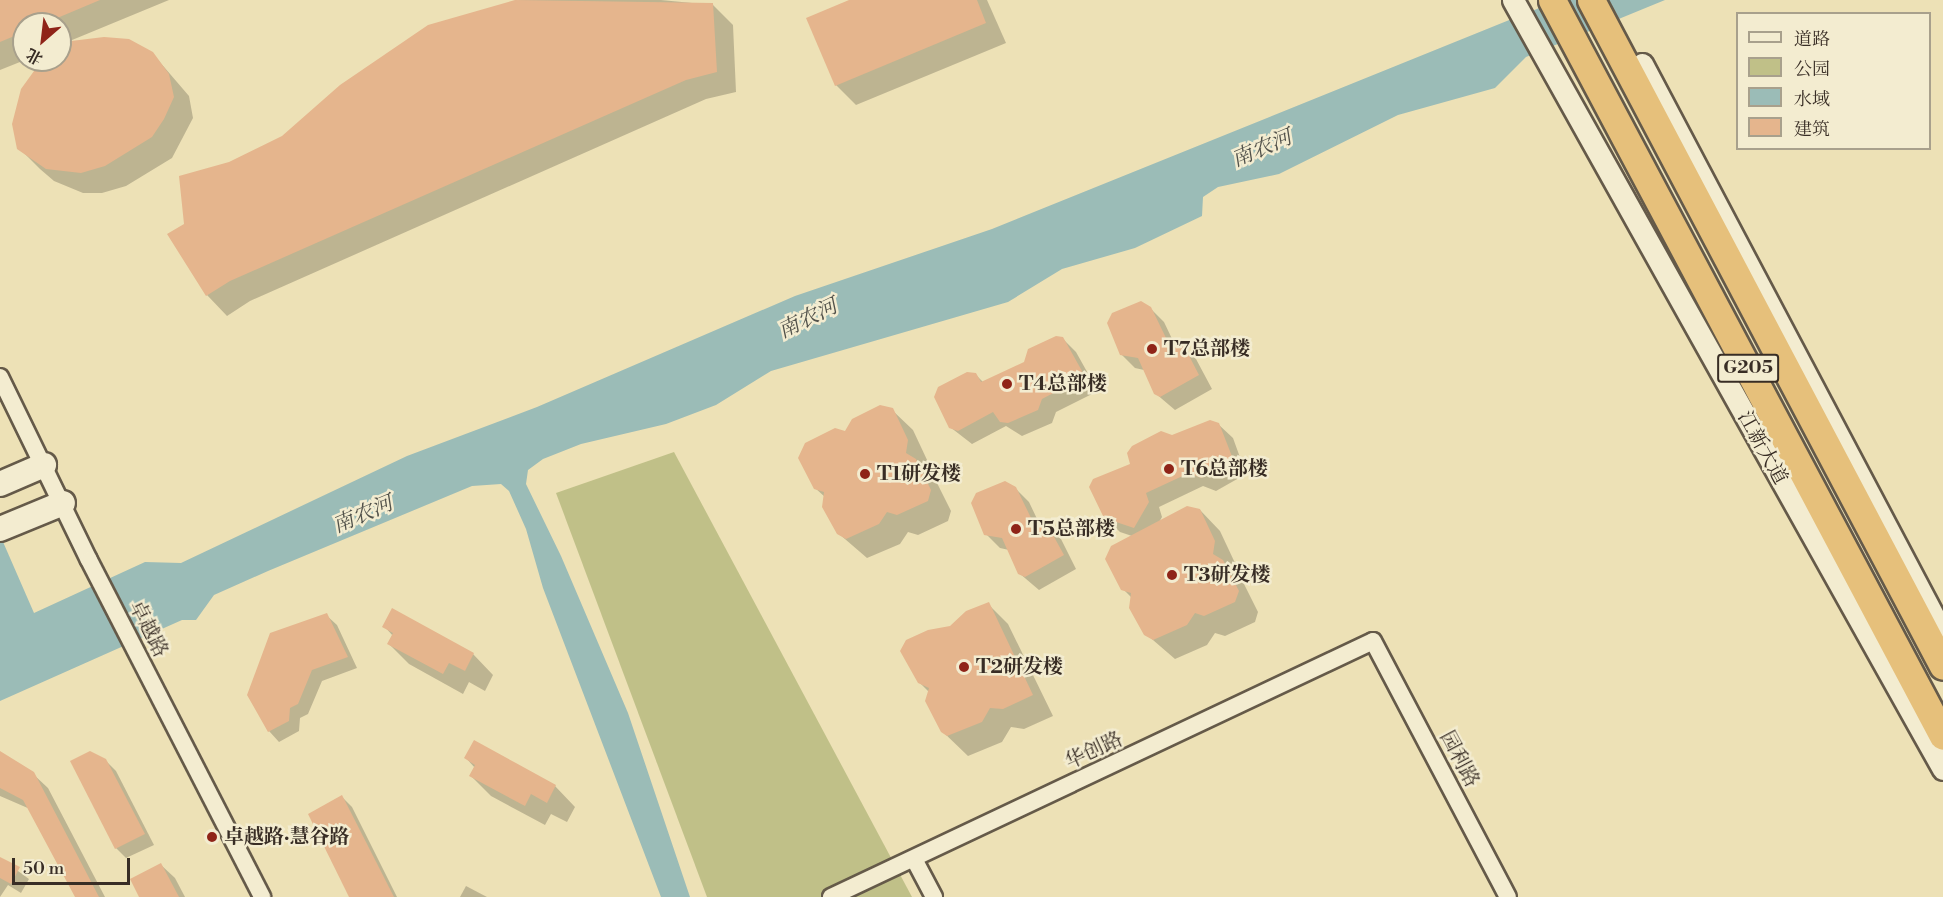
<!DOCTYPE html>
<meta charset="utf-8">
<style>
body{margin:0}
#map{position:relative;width:1943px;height:897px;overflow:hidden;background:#ede1b6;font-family:"Libre Bodoni","Noto Serif SC",serif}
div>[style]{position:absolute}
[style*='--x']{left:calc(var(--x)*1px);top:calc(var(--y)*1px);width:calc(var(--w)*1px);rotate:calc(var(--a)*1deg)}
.green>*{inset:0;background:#c0c088}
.water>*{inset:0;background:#9bbcb7}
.shadow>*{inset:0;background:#0003}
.building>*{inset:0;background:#e5b58d}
.roads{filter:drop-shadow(2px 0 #655a49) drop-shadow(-2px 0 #655a49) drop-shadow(0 2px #655a49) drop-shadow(0 -2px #655a49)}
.minor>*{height:16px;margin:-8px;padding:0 8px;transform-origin:8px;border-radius:8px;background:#f3ecd0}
.tertiary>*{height:21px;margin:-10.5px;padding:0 10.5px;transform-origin:10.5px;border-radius:10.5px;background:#f3ecd0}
.secondary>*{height:24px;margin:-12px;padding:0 12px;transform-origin:12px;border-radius:12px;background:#f3ecd0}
.trunk>*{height:27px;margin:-13.5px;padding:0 13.5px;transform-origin:13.5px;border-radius:13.5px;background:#e6c07b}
.dots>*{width:16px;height:16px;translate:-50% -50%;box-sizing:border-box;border:3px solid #f3ecd0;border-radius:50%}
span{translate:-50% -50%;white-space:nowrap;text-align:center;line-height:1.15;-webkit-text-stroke:5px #f3ecd0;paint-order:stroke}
.shield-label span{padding:2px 4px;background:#f3ecd0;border:2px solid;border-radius:4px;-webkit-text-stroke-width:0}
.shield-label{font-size:18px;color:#382d25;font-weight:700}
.poi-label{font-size:20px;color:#382d25;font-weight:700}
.left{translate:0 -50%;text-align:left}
.street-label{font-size:20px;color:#382d25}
.water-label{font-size:21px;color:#51514a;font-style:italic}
.legend{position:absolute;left:1736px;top:12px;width:195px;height:138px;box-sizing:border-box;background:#f3ecd0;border:2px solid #a8a08c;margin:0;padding:8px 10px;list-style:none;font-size:18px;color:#382d25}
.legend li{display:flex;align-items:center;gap:12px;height:30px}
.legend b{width:30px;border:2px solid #a8a08c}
.north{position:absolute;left:12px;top:12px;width:60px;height:60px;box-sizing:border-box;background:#f3ecd0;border:2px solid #a8a08c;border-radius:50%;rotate:208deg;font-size:16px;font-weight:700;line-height:24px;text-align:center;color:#382d25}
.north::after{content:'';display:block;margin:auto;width:21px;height:27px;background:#8f2418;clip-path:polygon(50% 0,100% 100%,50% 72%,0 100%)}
.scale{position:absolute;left:12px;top:858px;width:118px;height:27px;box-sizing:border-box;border:3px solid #382d25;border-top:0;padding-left:8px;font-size:18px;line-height:21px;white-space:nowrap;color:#382d25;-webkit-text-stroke:4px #f3ecd0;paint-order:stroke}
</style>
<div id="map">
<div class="green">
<i style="clip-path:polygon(674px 452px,912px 897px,707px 897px,556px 493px)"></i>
</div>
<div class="water">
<i style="clip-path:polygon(1559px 0,1665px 0,1526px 57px,1495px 88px,1398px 115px,1279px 174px,1218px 187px,1203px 197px,1202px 216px,1135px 248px,1062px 269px,1008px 302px,771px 371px,716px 405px,666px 424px,581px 444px,543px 459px,528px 470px,526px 484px,561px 556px,628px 713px,690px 897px,661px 897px,543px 588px,526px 529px,509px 491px,501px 484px,472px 486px,268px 571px,214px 595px,196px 620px,182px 620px,0 701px,0 535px,34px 613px,145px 562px,181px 563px,407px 456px,537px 407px,795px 296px,992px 229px)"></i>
</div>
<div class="shadow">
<i style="clip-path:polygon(0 0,169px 0,60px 45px,60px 24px,24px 24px,25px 60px,0 70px)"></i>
<i style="clip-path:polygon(521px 0,661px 0,713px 5px,733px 25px,736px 92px,706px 99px,250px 301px,227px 316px,207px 295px,169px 235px,186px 225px,230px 163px,283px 137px,429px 27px)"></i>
<i style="clip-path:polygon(853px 0,987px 0,1006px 43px,856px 105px,836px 85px)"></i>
<i style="clip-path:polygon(60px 50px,152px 53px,189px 96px,193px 118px,172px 158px,126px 186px,102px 193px,83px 193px,54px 181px,40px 169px,19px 148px,45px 60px,60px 60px)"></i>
<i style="clip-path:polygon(1150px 308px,1164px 322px,1174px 343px,1182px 345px,1196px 359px,1212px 389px,1175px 410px,1155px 393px,1144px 370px,1135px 368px,1121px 354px)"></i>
<i style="clip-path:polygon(1062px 338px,1076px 352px,1095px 386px,1092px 394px,1056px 412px,1052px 423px,1022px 436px,1006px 426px,972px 444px,950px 427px,975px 374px,983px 382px,1025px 363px)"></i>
<i style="clip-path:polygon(892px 410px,913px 430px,928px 462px,926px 471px,936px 481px,951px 511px,948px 521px,918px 535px,908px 532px,900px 544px,867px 558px,838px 533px,825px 497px,815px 488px,845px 432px)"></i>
<i style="clip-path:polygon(1218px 424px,1233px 438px,1246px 474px,1216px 491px,1203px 486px,1159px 507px,1162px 517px,1158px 524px,1187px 508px,1200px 510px,1220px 531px,1235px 563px,1233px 572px,1243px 582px,1258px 612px,1255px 622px,1225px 636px,1215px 633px,1207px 645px,1175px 659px,1146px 634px,1132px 598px,1123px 589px,1135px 537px,1120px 532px,1105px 517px,1132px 465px,1172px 436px)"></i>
<i style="clip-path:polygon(1015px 488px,1029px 502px,1039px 523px,1061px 539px,1076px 569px,1039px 590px,1019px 573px,1009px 550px,1000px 548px,986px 534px)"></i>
<i style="clip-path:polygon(988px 604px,1008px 624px,1053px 716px,1024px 729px,1011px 727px,1002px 742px,968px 756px,942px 731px,929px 692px,919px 682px,951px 627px)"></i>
<i style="clip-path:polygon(326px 615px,337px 625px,357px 668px,322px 681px,308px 714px,300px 718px,299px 731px,279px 742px,269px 731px)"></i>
<i style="clip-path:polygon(384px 626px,473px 654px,493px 675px,485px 691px,469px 682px,463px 694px,409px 664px,389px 644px,393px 636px)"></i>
<i style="clip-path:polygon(0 753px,33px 774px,48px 788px,105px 897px,76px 897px,30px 809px,0 796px)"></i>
<i style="clip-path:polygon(466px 758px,555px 786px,575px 807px,567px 822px,551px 814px,545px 825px,491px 796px,471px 776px,475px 768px)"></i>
<i style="clip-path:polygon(105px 760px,116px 771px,154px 845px,126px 858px,116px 848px)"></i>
<i style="clip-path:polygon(342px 797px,352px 807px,397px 897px,351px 897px)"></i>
<i style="clip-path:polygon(0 858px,29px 879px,21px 893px,8px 885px,0 897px)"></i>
<i style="clip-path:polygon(161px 865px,175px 878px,185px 897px,141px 897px)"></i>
<i style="clip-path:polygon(466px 886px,487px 897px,460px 897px)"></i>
</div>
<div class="building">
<i style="clip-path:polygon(0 0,100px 0,43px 24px,24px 24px,24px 32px,0 42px)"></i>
<i style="clip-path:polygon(515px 0,713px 3px,717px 72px,686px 80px,230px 281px,206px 296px,167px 234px,184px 224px,179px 176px,229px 162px,282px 136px,340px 85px,428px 25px)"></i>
<i style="clip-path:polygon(849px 0,977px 0,986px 23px,835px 86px,806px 18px)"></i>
<i style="clip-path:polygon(104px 37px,129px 39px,153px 52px,169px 74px,174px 97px,164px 119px,152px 137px,105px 166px,81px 173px,46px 169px,17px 149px,12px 124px,21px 89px,42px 60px,60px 60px,60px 48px,71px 41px)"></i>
<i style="clip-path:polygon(1141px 301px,1151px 307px,1167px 340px,1183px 344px,1199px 375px,1160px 397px,1154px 394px,1138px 358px,1120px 355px,1107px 323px,1112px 313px)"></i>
<i style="clip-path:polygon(1056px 336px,1063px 337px,1082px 371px,1078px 380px,1042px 399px,1038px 410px,1008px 423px,1000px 422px,993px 412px,958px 431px,949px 428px,934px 397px,938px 387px,967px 372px,976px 373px,981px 382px,1024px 362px,1028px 349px)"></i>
<i style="clip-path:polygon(880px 405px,893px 408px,908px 440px,906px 453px,916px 459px,931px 490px,928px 501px,897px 515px,887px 512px,879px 524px,846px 539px,837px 534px,822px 507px,824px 492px,814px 489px,798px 458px,805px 443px,835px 428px,845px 431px,852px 419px)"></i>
<i style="clip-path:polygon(1210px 420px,1219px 423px,1233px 459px,1229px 465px,1201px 478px,1189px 473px,1146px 493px,1149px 502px,1134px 528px,1104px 518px,1089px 487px,1093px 479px,1130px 464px,1127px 453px,1132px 446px,1161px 431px,1172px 435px)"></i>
<i style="clip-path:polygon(1005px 481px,1016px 487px,1032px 520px,1047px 524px,1064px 555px,1025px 577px,1018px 574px,1002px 538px,984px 535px,971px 503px,976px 493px)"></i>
<i style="clip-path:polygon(1187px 506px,1200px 509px,1215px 541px,1213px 554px,1223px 560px,1239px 591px,1235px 602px,1204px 616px,1195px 613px,1187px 625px,1153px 640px,1144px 635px,1129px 608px,1131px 593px,1121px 590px,1105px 559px,1111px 546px)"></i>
<i style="clip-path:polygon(989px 602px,1033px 695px,1003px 709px,990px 708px,982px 722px,947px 736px,941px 732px,925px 701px,929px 688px,918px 683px,900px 651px,906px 640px,928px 630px,950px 626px,966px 611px)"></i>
<i style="clip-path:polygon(392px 608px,474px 653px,465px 671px,449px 663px,443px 674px,387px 644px,393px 633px,382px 627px)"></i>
<i style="clip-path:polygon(327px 613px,348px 657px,312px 670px,298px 704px,290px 708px,289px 721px,268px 732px,247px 695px,270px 633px)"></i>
<i style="clip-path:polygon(474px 740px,556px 785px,547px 803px,531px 794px,525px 806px,469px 776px,475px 765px,464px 758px)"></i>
<i style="clip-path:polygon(0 751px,34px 772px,99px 897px,75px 897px,23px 800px,0 788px)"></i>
<i style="clip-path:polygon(90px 751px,106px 759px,145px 834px,115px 849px,70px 761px)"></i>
<i style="clip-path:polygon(342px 795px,394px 897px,349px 897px,308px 814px)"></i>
<i style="clip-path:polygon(0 857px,20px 867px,11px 884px,0 878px)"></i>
<i style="clip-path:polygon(161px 863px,179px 897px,139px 897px,130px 879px)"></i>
</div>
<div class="roads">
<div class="minor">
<i style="--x:0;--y:377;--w:203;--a:64.1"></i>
<i style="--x:89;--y:560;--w:379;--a:62.8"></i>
<i style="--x:914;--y:859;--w:43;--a:62.2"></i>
<i style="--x:831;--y:897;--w:599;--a:-25.28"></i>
<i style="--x:1373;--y:641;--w:289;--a:62.2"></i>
</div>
<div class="tertiary">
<i style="--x:1513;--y:0;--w:881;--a:60.79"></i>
<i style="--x:1642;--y:64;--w:645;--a:62.16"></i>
</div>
<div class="secondary">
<i style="--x:0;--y:484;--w:48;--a:-23.4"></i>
<i style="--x:0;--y:529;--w:68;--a:-22.4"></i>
</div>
<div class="trunk">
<i style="--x:1552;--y:0;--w:833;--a:62.02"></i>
<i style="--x:1591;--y:0;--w:753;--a:62.14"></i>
</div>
</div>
<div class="dots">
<i style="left:1152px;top:349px;background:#8f2418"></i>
<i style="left:1007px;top:384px;background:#8f2418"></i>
<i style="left:1169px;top:469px;background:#8f2418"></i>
<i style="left:865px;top:474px;background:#8f2418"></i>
<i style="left:1016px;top:529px;background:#8f2418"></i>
<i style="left:1172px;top:575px;background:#8f2418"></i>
<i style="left:964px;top:667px;background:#8f2418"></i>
<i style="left:212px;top:837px;background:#8f2418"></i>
</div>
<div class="shield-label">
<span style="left:1748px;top:368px">G205</span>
</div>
<div class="poi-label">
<span class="left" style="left:1164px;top:349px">T7总部楼</span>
<span class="left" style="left:1019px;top:384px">T4总部楼</span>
<span class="left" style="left:1181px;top:469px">T6总部楼</span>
<span class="left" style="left:877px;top:474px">T1研发楼</span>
<span class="left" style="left:1028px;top:529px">T5总部楼</span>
<span class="left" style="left:1184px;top:575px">T3研发楼</span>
<span class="left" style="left:976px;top:667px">T2研发楼</span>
<span class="left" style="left:224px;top:837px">卓越路·慧谷路</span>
</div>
<div class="street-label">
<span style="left:1762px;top:448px;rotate:61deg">江新大道</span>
<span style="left:148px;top:629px;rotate:63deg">卓越路</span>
<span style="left:1094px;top:751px;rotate:-25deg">华创路</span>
<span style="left:1459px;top:759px;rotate:62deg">园利路</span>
</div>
<div class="water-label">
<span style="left:1262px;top:149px;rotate:-23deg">南农河</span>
<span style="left:808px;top:319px;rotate:-26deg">南农河</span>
<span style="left:363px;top:515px;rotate:-23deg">南农河</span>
</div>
<ul class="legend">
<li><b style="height:8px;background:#f3ecd0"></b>道路</li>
<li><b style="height:16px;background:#c0c088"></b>公园</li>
<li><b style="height:16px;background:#9bbcb7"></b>水域</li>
<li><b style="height:16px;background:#e5b58d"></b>建筑</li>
</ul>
<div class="north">北</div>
<div class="scale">50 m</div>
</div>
